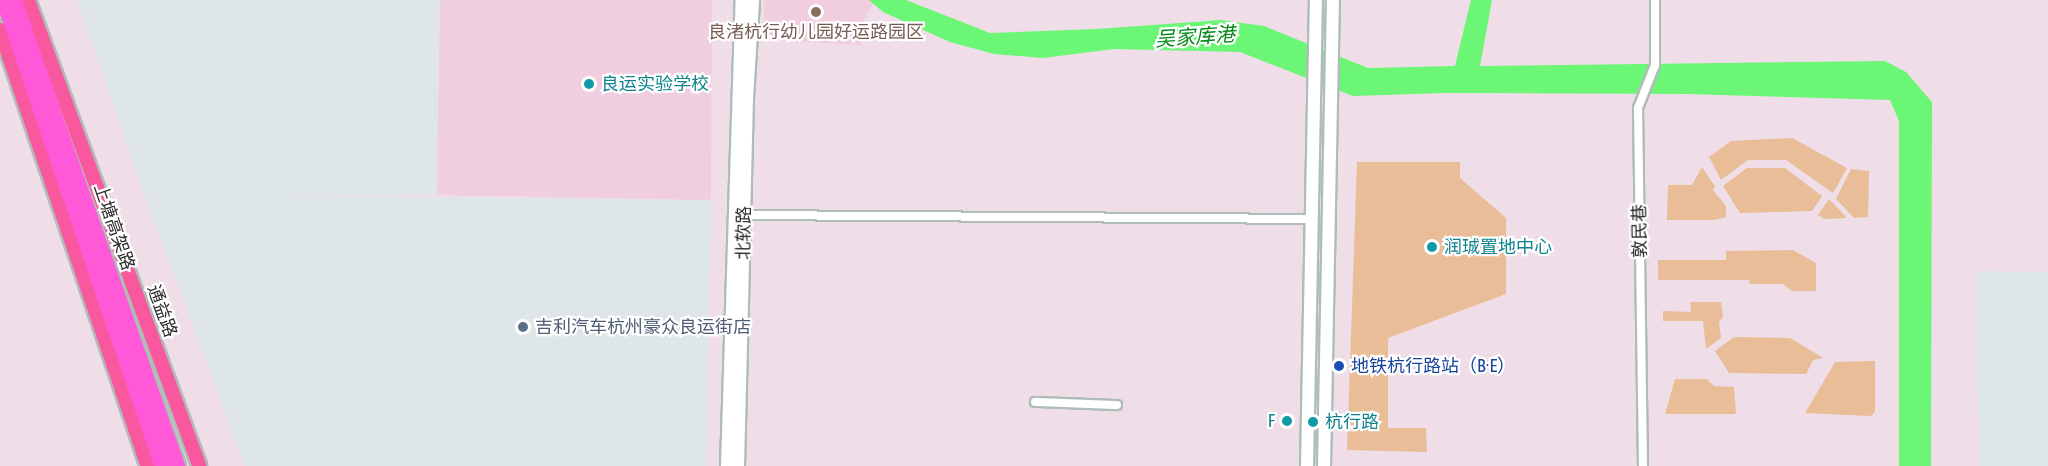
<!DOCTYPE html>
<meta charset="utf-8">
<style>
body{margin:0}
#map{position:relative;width:2048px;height:466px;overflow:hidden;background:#efdee8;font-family:"Asap Condensed","Noto Sans SC",sans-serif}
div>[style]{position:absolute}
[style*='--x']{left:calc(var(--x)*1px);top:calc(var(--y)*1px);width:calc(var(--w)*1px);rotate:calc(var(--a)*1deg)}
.industrial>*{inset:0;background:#dfe6e7}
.education>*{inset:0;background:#f1cde0}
.green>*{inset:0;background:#e8bd98}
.water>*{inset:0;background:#6cf675}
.roads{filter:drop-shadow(2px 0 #aebdb7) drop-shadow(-2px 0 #aebdb7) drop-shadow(0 2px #aebdb7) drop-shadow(0 -2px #aebdb7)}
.street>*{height:8px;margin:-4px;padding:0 4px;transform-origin:4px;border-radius:4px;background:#fff}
.secondary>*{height:12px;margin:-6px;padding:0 6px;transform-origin:6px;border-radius:6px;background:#fff}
.primary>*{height:14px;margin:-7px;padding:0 7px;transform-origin:7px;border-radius:7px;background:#f9589e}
.highway>*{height:15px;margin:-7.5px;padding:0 7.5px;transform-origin:7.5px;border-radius:7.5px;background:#ff59d8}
.dots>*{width:16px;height:16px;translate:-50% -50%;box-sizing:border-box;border:3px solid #fff;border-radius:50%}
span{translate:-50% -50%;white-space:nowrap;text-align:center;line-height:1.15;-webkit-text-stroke:4.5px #fff;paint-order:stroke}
.education-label{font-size:18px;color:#785e54}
.culture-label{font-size:18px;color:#0d838f}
.left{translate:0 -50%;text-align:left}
.right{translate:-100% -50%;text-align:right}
.street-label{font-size:18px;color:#2c2c2c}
.service-label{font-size:18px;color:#4e5e75}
.transit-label{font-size:18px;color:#164399}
.water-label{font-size:20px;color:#07891b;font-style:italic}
</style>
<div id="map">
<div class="industrial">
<i style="clip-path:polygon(77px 0,440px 0,437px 195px,283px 196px,711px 200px,706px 466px,245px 466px,144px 194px)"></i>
<i style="clip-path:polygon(1976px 271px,2048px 272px,2048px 466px,1979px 466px)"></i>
</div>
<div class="education">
<i style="clip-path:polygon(440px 0,712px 0,711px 200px,437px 195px)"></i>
<i style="clip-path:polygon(764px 0,875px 0,861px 25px,861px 45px,764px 40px)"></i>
</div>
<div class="green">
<i style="clip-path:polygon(1792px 138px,1847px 168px,1833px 193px,1786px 160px,1748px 160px,1721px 180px,1709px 157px,1731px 141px)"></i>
<i style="clip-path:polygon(1357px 162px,1460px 162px,1460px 178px,1506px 218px,1506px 294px,1388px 338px,1388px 428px,1426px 428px,1427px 452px,1347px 450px)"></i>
<i style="clip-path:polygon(1702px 167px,1715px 186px,1713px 190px,1726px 206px,1726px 217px,1715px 220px,1667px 220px,1668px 185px,1692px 185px)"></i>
<i style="clip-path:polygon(1747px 168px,1785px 168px,1822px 196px,1812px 211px,1740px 213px,1723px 186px)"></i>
<i style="clip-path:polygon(1851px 169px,1869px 171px,1868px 217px,1854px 218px,1836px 199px)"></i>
<i style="clip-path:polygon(1829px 199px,1847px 218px,1824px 219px,1818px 215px)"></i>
<i style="clip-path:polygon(1793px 250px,1816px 263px,1816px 291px,1792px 291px,1783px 284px,1750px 284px,1749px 280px,1658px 280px,1658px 260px,1726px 260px,1726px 251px)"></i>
<i style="clip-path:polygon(1690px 302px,1721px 302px,1723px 317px,1719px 322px,1721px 338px,1706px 349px,1703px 321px,1663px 321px,1663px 311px,1691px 312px)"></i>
<i style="clip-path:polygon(1734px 337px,1790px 338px,1823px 358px,1813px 360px,1806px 374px,1729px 373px,1715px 351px)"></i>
<i style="clip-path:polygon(1875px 361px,1875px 412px,1871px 416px,1805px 413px,1835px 362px)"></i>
<i style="clip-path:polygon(1675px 379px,1707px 379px,1714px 386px,1734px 387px,1736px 414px,1665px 414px)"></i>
</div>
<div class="water">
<i style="clip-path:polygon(869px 0,906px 0,990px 33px,1097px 29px,1221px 20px,1264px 26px,1368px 68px,1455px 66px,1471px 0,1492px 0,1480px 66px,1885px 61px,1906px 72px,1932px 102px,1931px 466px,1899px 466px,1899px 121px,1890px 100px,1686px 94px,1444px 93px,1353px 96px,1240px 52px,1114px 49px,1043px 58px,994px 54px,950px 42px,883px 12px)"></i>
</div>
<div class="roads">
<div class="street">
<i style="--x:745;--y:215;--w:566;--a:0.4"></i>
<i style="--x:1035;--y:402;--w:82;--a:2.1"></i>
<i style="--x:1643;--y:466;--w:358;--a:-90.8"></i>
<i style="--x:1638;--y:108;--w:46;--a:-68.4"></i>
<i style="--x:1655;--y:65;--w:65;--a:-90"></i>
</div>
<div class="secondary">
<i style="--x:727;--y:466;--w:466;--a:-88.2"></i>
<i style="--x:738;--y:466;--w:367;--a:-88.6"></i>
<i style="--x:747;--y:99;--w:99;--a:-86.5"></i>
<i style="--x:1307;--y:466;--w:466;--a:-88.9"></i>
<i style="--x:1324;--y:466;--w:466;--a:-88.9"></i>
</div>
<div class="primary">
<i style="--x:28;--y:0;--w:496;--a:69.8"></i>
<i style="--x:0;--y:30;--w:460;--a:71.3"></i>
</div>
<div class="highway">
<i style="--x:3;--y:0;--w:492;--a:71.2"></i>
<i style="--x:14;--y:0;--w:494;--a:70.7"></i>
</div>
</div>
<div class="dots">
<i style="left:816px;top:12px;background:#8d6e63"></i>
<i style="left:589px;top:84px;background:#0f9aa8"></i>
<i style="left:1432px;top:247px;background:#0f9aa8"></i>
<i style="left:523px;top:327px;background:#5c6f8a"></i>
<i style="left:1339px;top:366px;background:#1a4fb4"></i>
<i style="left:1287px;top:421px;background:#0f9aa8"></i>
<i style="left:1313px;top:422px;background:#0f9aa8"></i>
</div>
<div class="education-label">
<span style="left:816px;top:32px">良渚杭行幼儿园好运路园区</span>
</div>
<div class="culture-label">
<span class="left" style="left:601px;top:84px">良运实验学校</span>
<span class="left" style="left:1444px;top:247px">润珹置地中心</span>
<span class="right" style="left:1275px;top:421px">F</span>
<span class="left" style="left:1325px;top:422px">杭行路</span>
</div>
<div class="street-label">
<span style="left:114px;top:227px;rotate:71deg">上塘高架路</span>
<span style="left:1640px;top:231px;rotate:-91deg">敦民巷</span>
<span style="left:744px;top:233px;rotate:-89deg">北软路</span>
<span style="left:162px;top:311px;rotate:70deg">通益路</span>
</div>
<div class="service-label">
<span class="left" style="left:535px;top:327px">吉利汽车杭州豪众良运街店</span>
</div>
<div class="transit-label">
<span class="left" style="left:1351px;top:366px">地铁杭行路站（B·E）</span>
</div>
<div class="water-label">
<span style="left:1195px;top:36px;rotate:-4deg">吴家库港</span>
</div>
</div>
